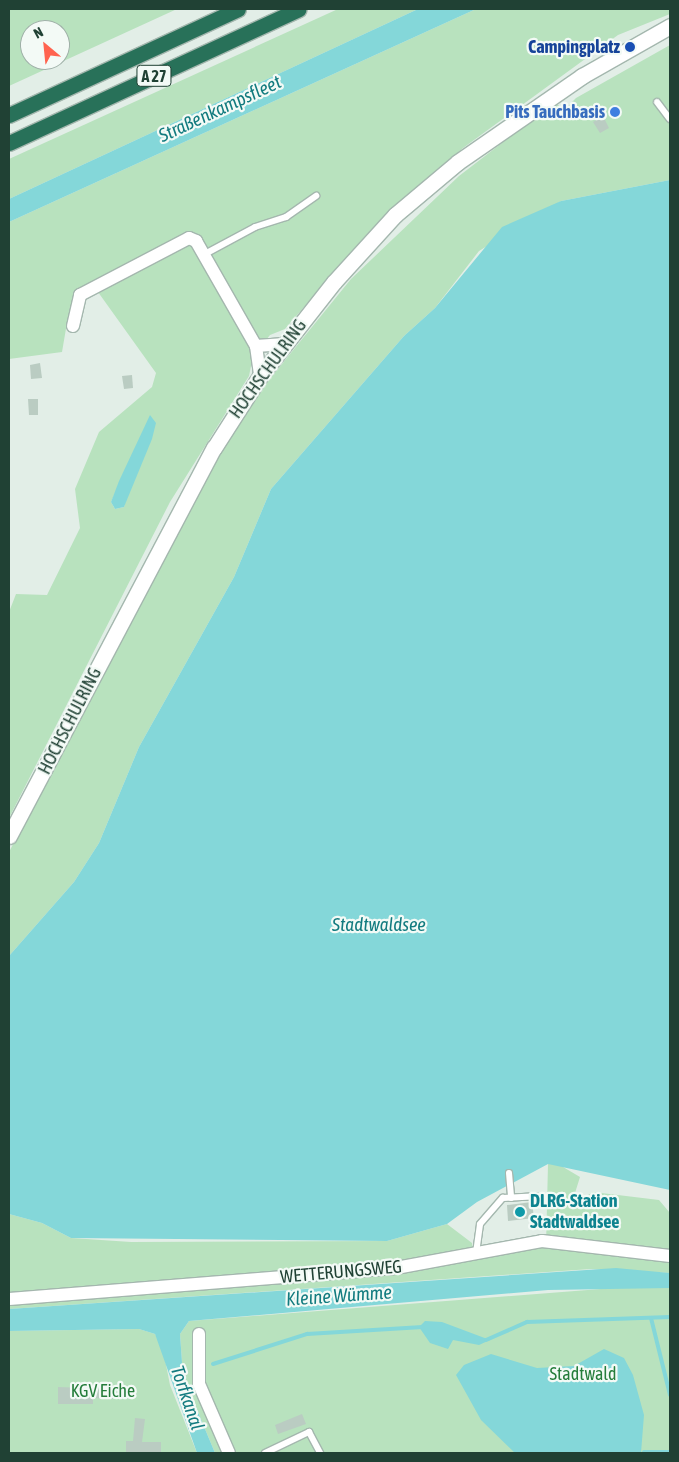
<!DOCTYPE html>
<meta charset="utf-8">
<style>
body{margin:0}
#map{position:relative;width:679px;height:1462px;overflow:hidden;background:#e2eee7;font-family:"Asap Condensed",sans-serif}
div>[style]{position:absolute}
[style*='--x']{left:calc(var(--x)*1px);top:calc(var(--y)*1px);width:calc(var(--w)*1px);rotate:calc(var(--a)*1deg)}
.green>*{inset:0;background:#b8e2be}
.water>*{inset:0;background:#84d7d9}
.stream>*{height:4px;margin:-2px;padding:0 2px;transform-origin:2px;border-radius:2px;background:#84d7d9}
.building>*{inset:0;background:#baccc2}
.roads{filter:drop-shadow(1px 0 #a4b7ae) drop-shadow(-1px 0 #a4b7ae) drop-shadow(0 1px #a4b7ae) drop-shadow(0 -1px #a4b7ae)}
.service>*{height:6px;margin:-3px;padding:0 3px;transform-origin:3px;border-radius:3px;background:#fff}
.minor>*{height:12px;margin:-6px;padding:0 6px;transform-origin:6px;border-radius:6px;background:#fff}
.tertiary>*{height:15px;margin:-7.5px;padding:0 7.5px;transform-origin:7.5px;border-radius:7.5px;background:#fff}
.motorway>*{height:15px;margin:-7.5px;padding:0 7.5px;transform-origin:7.5px;border-radius:7.5px;background:#287159}
.dots>*{width:14px;height:14px;translate:-50% -50%;box-sizing:border-box;border:2px solid #f3faf6;border-radius:50%}
span{translate:-50% -50%;white-space:nowrap;text-align:center;line-height:1.15;-webkit-text-stroke:4.5px #f3faf6;paint-order:stroke}
.shield-label span{padding:1px 4px;background:#f3faf6;border:1px solid;border-radius:4px;-webkit-text-stroke-width:0}
.shield-label{font-size:16px;color:#204134;font-weight:700}
.transit-label{font-size:18px;color:#164399;font-weight:700}
.right{translate:-100% -50%;text-align:right}
.shop-label{font-size:18px;color:#366cbe;font-weight:700}
.street-label{font-size:18px;color:#204134}
.culture-label{font-size:18px;color:#0d838f;font-weight:700}
.left{translate:0 -50%;text-align:left}
.park-label{font-size:18px;color:#257d3b}
.water-label{font-size:19px;color:#127b7f;font-style:italic}
.frame{position:absolute;inset:0;border:10px solid #204134;pointer-events:none}
.north{position:absolute;left:20px;top:20px;width:50px;height:50px;box-sizing:border-box;background:#f3faf6;border:1px solid #9fb0a8;border-radius:50%;rotate:332deg;font-size:14px;font-weight:700;line-height:20px;text-align:center;color:#204134}
.north::after{content:'';display:block;margin:auto;width:18px;height:22px;background:#ff634f;clip-path:polygon(50% 0,100% 100%,50% 72%,0 100%)}
</style>
<div id="map">
<div class="green">
<i style="clip-path:polygon(evenodd,9px 9px,177px 9px,9px 86px,9px 9px,30px 30px,60px 30px,60px 60px,30px 60px,30px 30px)"></i>
<i style="clip-path:polygon(338px 9px,418px 9px,9px 199px,9px 159px)"></i>
<i style="clip-path:polygon(evenodd,476px 9px,670px 9px,670px 14px,618px 35px,463px 148px,368px 233px,285px 329px,270px 335px,253px 356px,249px 376px,170px 502px,9px 818px,9px 612px,16px 594px,47px 595px,80px 528px,75px 489px,99px 432px,152px 387px,156px 373px,98px 292px,83px 298px,78px 315px,68px 317px,62px 352px,9px 359px,9px 222px,476px 9px,141px 436px,124px 507px,115px 509px,111px 502px,141px 436px)"></i>
<i style="clip-path:polygon(670px 45px,670px 180px,561px 201px,479px 251px,435px 308px,404px 336px,271px 489px,234px 577px,139px 747px,99px 843px,74px 882px,9px 956px,9px 852px,201px 485px,264px 386px,351px 279px,459px 176px,554px 103px,565px 109px,576px 98px)"></i>
<i style="clip-path:polygon(548px 1164px,558px 1164px,580px 1177px,575px 1193px,585px 1197px,593px 1192px,659px 1200px,670px 1213px,670px 1273px,591px 1269px,9px 1309px,9px 1214px,42px 1223px,71px 1238px,131px 1242px,387px 1241px,447px 1224px,472px 1243px,474px 1260px,546px 1246px)"></i>
<i style="clip-path:polygon(626px 1287px,670px 1288px,670px 1453px,215px 1453px,183px 1376px,180px 1334px,189px 1321px)"></i>
<i style="clip-path:polygon(139px 1329px,155px 1334px,163px 1349px,170px 1385px,197px 1453px,9px 1453px,9px 1331px)"></i>
</div>
<div class="water">
<i style="clip-path:polygon(418px 9px,476px 9px,9px 222px,9px 199px)"></i>
<i style="clip-path:polygon(670px 180px,670px 1190px,548px 1164px,477px 1202px,447px 1224px,387px 1241px,71px 1238px,42px 1223px,9px 1214px,9px 956px,74px 882px,99px 843px,139px 747px,234px 577px,271px 489px,404px 336px,435px 308px,502px 227px,561px 201px)"></i>
<i style="clip-path:polygon(150px 415px,156px 423px,152px 439px,124px 507px,115px 509px,111px 502px,119px 481px)"></i>
<i style="clip-path:polygon(616px 1268px,670px 1273px,670px 1288px,548px 1290px,189px 1321px,180px 1334px,183px 1376px,215px 1453px,197px 1453px,155px 1334px,139px 1329px,9px 1331px,9px 1309px)"></i>
<i style="clip-path:polygon(425px 1321px,442px 1322px,490px 1340px,479px 1345px,453px 1340px,448px 1349px,430px 1343px,419px 1327px)"></i>
<i style="clip-path:polygon(604px 1349px,624px 1358px,633px 1375px,644px 1415px,641px 1453px,515px 1453px,481px 1420px,456px 1375px,464px 1365px,491px 1354px,537px 1368px,574px 1366px)"></i>
</div>
<div class="stream">
<i style="--x:651;--y:1318;--w:79;--a:76.1"></i>
<i style="--x:486;--y:1340;--w:45;--a:-23.7"></i>
<i style="--x:527;--y:1322;--w:143;--a:-2"></i>
<i style="--x:213;--y:1364;--w:99;--a:-17.7"></i>
<i style="--x:307;--y:1334;--w:116;--a:-3.5"></i>
<i style="--x:644;--y:1452;--w:26;--a:0"></i>
</div>
<div class="building">
<i style="clip-path:polygon(603px 116px,609px 128px,600px 133px,593px 122px)"></i>
<i style="clip-path:polygon(40px 363px,42px 378px,31px 379px,30px 365px)"></i>
<i style="clip-path:polygon(132px 375px,133px 388px,124px 389px,122px 376px)"></i>
<i style="clip-path:polygon(28px 399px,38px 399px,38px 415px,29px 415px)"></i>
<i style="clip-path:polygon(532px 1202px,534px 1218px,508px 1221px,507px 1205px)"></i>
<i style="clip-path:polygon(58px 1387px,113px 1389px,113px 1399px,93px 1398px,93px 1404px,58px 1404px)"></i>
<i style="clip-path:polygon(302px 1414px,306px 1424px,278px 1434px,275px 1425px)"></i>
<i style="clip-path:polygon(135px 1418px,145px 1419px,142px 1442px,161px 1442px,161px 1452px,126px 1453px,126px 1441px,133px 1441px)"></i>
</div>
<div class="roads">
<div class="service">
<i style="--x:657;--y:102;--w:21;--a:53"></i>
<i style="--x:203;--y:255;--w:59;--a:-28.3"></i>
<i style="--x:255;--y:227;--w:33;--a:-18"></i>
<i style="--x:286;--y:217;--w:37;--a:-35"></i>
<i style="--x:509;--y:1173;--w:25;--a:85"></i>
<i style="--x:476;--y:1253;--w:29;--a:-82"></i>
<i style="--x:480;--y:1224;--w:35;--a:-49"></i>
<i style="--x:503;--y:1198;--w:33;--a:-3"></i>
<i style="--x:265;--y:1453;--w:49;--a:-25.5"></i>
<i style="--x:309;--y:1432;--w:24;--a:62"></i>
</div>
<div class="minor">
<i style="--x:73;--y:326;--w:32;--a:-77"></i>
<i style="--x:80;--y:295;--w:123;--a:-27.6"></i>
<i style="--x:189;--y:238;--w:8;--a:23"></i>
<i style="--x:196;--y:241;--w:121;--a:60.3"></i>
<i style="--x:256;--y:346;--w:30;--a:82"></i>
<i style="--x:256;--y:346;--w:29;--a:-4"></i>
<i style="--x:9;--y:1299;--w:388;--a:-4.6"></i>
<i style="--x:396;--y:1268;--w:148;--a:-10.5"></i>
<i style="--x:542;--y:1241;--w:129;--a:6.7"></i>
<i style="--x:199;--y:1334;--w:50;--a:90"></i>
<i style="--x:199;--y:1384;--w:75;--a:66.5"></i>
</div>
<div class="tertiary">
<i style="--x:9;--y:836;--w:439;--a:-62.2"></i>
<i style="--x:214;--y:448;--w:85;--a:-57.4"></i>
<i style="--x:260;--y:376;--w:120;--a:-51.8"></i>
<i style="--x:334;--y:282;--w:91;--a:-47.7"></i>
<i style="--x:395;--y:215;--w:82;--a:-40.1"></i>
<i style="--x:458;--y:162;--w:151;--a:-34.7"></i>
<i style="--x:582;--y:76;--w:101;--a:-29.6"></i>
</div>
<div class="motorway">
<i style="--x:9;--y:115;--w:252;--a:-24.8"></i>
<i style="--x:9;--y:143;--w:319;--a:-24.8"></i>
</div>
</div>
<div class="dots">
<i style="left:630px;top:47px;background:#1a4fb4"></i>
<i style="left:615px;top:112px;background:#3f7fe0"></i>
<i style="left:520px;top:1212px;background:#0f9aa8"></i>
</div>
<div class="shield-label">
<span style="left:154px;top:76px">A 27</span>
</div>
<div class="transit-label">
<span class="right" style="left:620px;top:47px">Campingplatz</span>
</div>
<div class="shop-label">
<span class="right" style="left:605px;top:112px">Pits Tauchbasis</span>
</div>
<div class="street-label">
<span style="left:268px;top:369px;rotate:-54deg">HOCHSCHULRING</span>
<span style="left:70px;top:721px;rotate:-63deg">HOCHSCHULRING</span>
<span style="left:341px;top:1272px;rotate:-5deg">WETTERUNGSWEG</span>
</div>
<div class="culture-label">
<span class="left" style="left:530px;top:1212px">DLRG-Station<br>Stadtwaldsee</span>
</div>
<div class="park-label">
<span style="left:583px;top:1374px">Stadtwald</span>
<span style="left:103px;top:1391px">KGV Eiche</span>
</div>
<div class="water-label">
<span style="left:220px;top:109px;rotate:-25deg">Straßenkampsfleet</span>
<span style="left:379px;top:925px">Stadtwaldsee</span>
<span style="left:339px;top:1296px;rotate:-4deg">Kleine Wümme</span>
<span style="left:187px;top:1398px;rotate:71deg">Torfkanal</span>
</div>
<div class="frame"></div>
<div class="north">N</div>
</div>
